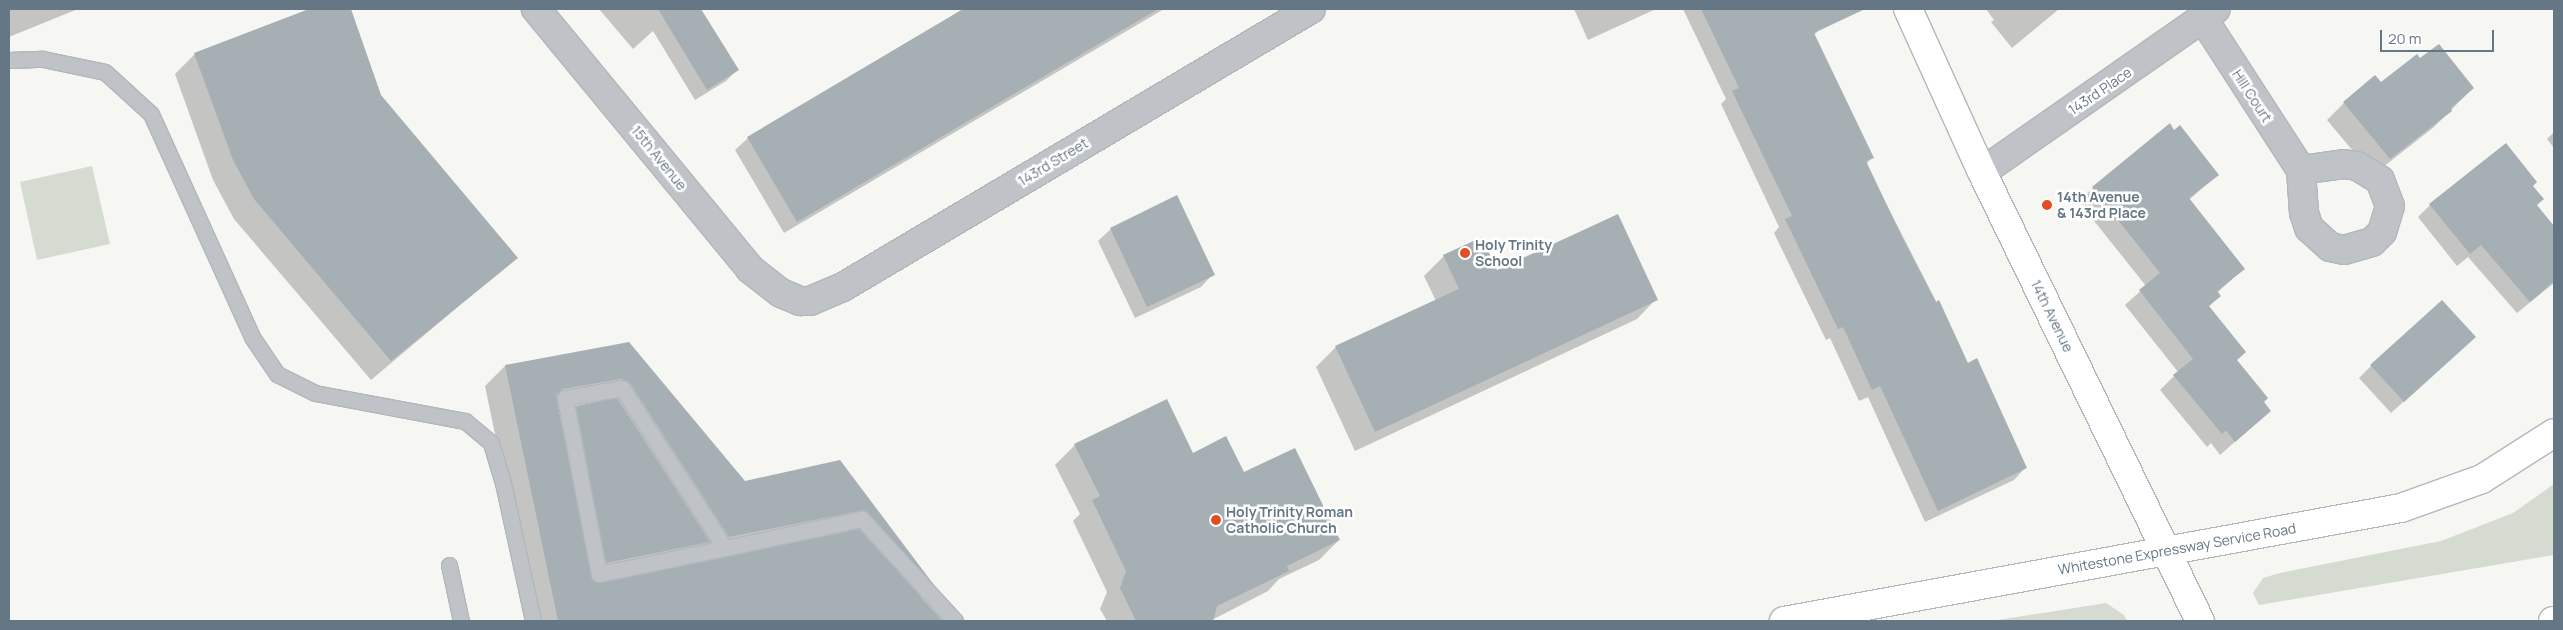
<!DOCTYPE html>
<style>
body{margin:0}
#map{position:relative;width:2563px;height:630px;overflow:hidden;background:#f6f6f3;font-family:Manrope,sans-serif}
div>[style]{position:absolute}
[style*='--x']{left:calc(var(--x)*1px);top:calc(var(--y)*1px);width:calc(var(--w)*1px);rotate:calc(var(--a)*1deg)}
.green>*{inset:0;background:#d6dbd2}
.shadow>*{inset:0;background:#0003}
.building>*{inset:0;background:#a6afb4}
.roads{filter:drop-shadow(1px 0 #b1b7bb) drop-shadow(-1px 0 #b1b7bb) drop-shadow(0 1px #b1b7bb) drop-shadow(0 -1px #b1b7bb)}
.lane>*{height:15px;margin:-7.5px;padding:0 7.5px;transform-origin:7.5px;border-radius:7.5px;background:#bfc3c7}
.street>*{height:28px;margin:-14px;padding:0 14px;transform-origin:14px;border-radius:14px;background:#bfc3c7}
.secondary>*{height:28px;margin:-14px;padding:0 14px;transform-origin:14px;border-radius:14px;background:#fff}
.highway>*{height:28px;margin:-14px;padding:0 14px;transform-origin:14px;border-radius:14px;background:#fff}
.dots>*{width:14px;height:14px;translate:-50% -50%;box-sizing:border-box;border:2px solid #fff;border-radius:50%}
span{translate:-50% -50%;white-space:nowrap;text-align:center;line-height:1.15;-webkit-text-stroke:5px #fff;paint-order:stroke}
.street-label{font-size:14px;color:#657784}
.poi-label{font-size:14px;color:#657784;font-weight:700}
.left{translate:0 -50%;text-align:left}
.frame{position:absolute;inset:0;border:10px solid #657784;pointer-events:none}
.scale{position:absolute;left:2380px;top:30px;width:114px;height:22px;box-sizing:border-box;border:2px solid #657784;border-top:0;padding-left:6px;font-size:15px;line-height:18px;white-space:nowrap;color:#657784;-webkit-text-stroke:4px #fff;paint-order:stroke}
</style>
<div id="map">
<div class="green">
<i style="clip-path:polygon(92px 166px,110px 244px,37px 260px,20px 182px)"></i>
<i style="clip-path:polygon(2554px 484px,2554px 555px,2259px 605px,2253px 593px,2263px 578px,2280px 573px,2441px 541px,2513px 513px)"></i>
<i style="clip-path:polygon(2106px 603px,2124px 615px,2127px 621px,1992px 621px)"></i>
</div>
<div class="shadow">
<i style="clip-path:polygon(9px 9px,78px 9px,9px 37px)"></i>
<i style="clip-path:polygon(313px 9px,349px 9px,380px 95px,516px 258px,371px 380px,234px 219px,213px 180px,175px 74px,195px 54px)"></i>
<i style="clip-path:polygon(599px 9px,700px 9px,737px 70px,726px 81px,695px 100px,653px 31px,633px 49px)"></i>
<i style="clip-path:polygon(967px 9px,1164px 9px,784px 233px,735px 150px,748px 138px)"></i>
<i style="clip-path:polygon(1574px 9px,1656px 9px,1588px 40px)"></i>
<i style="clip-path:polygon(1683px 9px,1810px 9px,1820px 29px,1814px 35px,1872px 158px,1866px 164px,1968px 364px,2026px 467px,2014px 480px,1925px 522px,1868px 397px,1859px 401px,1830px 338px,1826px 340px,1774px 233px,1779px 227px,1721px 104px,1726px 99px)"></i>
<i style="clip-path:polygon(1986px 9px,2059px 9px,2012px 48px,1991px 22px,1994px 20px)"></i>
<i style="clip-path:polygon(2420px 60px,2473px 88px,2434px 127px,2373px 175px,2327px 120px,2344px 103px)"></i>
<i style="clip-path:polygon(2554px 132px,2554px 148px,2547px 139px)"></i>
<i style="clip-path:polygon(2217px 175px,2189px 200px,2243px 269px,2217px 293px,2219px 296px,2208px 307px,2236px 361px,2270px 411px,2220px 455px,2211px 443px,2207px 447px,2160px 390px,2178px 372px,2125px 305px,2146px 286px,2079px 202px,2093px 188px)"></i>
<i style="clip-path:polygon(2532px 186px,2536px 206px,2554px 228px,2554px 283px,2517px 313px,2468px 257px,2457px 266px,2418px 217px,2430px 205px)"></i>
<i style="clip-path:polygon(1111px 229px,1213px 274px,1201px 287px,1135px 318px,1098px 241px)"></i>
<i style="clip-path:polygon(1444px 256px,1497px 272px,1656px 299px,1637px 319px,1355px 451px,1316px 367px,1336px 347px,1436px 301px,1424px 276px)"></i>
<i style="clip-path:polygon(evenodd,629px 343px,745px 482px,839px 461px,933px 584px,919px 598px,941px 621px,534px 621px,485px 386px,505px 366px,629px 343px,600px 398px,608px 401px,577px 407px,560px 423px,557px 406px,600px 398px,629px 343px,844px 529px,848px 533px,595px 584px,592px 581px,844px 529px)"></i>
<i style="clip-path:polygon(2462px 349px,2391px 413px,2359px 378px,2371px 366px)"></i>
<i style="clip-path:polygon(1075px 445px,1192px 454px,1244px 474px,1339px 540px,1319px 560px,1279px 579px,1268px 591px,1210px 621px,1107px 621px,1100px 609px,1107px 592px,1073px 521px,1080px 514px,1055px 465px)"></i>
</div>
<div class="building">
<i style="clip-path:polygon(309px 9px,351px 9px,381px 95px,518px 258px,391px 361px,254px 199px,233px 160px,194px 53px)"></i>
<i style="clip-path:polygon(658px 9px,701px 9px,739px 70px,707px 90px)"></i>
<i style="clip-path:polygon(963px 9px,1158px 9px,797px 222px,747px 137px)"></i>
<i style="clip-path:polygon(1701px 9px,1865px 9px,1814px 33px,1874px 158px,1866px 161px,1903px 239px,1936px 302px,1939px 300px,1968px 363px,1977px 358px,2027px 468px,1938px 511px,1880px 386px,1872px 390px,1843px 327px,1838px 329px,1785px 219px,1792px 216px,1732px 91px,1739px 88px)"></i>
<i style="clip-path:polygon(2439px 44px,2474px 88px,2451px 108px,2452px 111px,2390px 159px,2343px 102px,2375px 75px,2381px 82px,2417px 54px,2420px 58px)"></i>
<i style="clip-path:polygon(2170px 123px,2174px 130px,2180px 125px,2219px 175px,2189px 198px,2245px 269px,2217px 291px,2221px 296px,2209px 306px,2246px 352px,2237px 360px,2268px 398px,2264px 402px,2271px 411px,2235px 442px,2226px 430px,2222px 434px,2173px 375px,2193px 359px,2139px 290px,2160px 273px,2092px 187px)"></i>
<i style="clip-path:polygon(2506px 143px,2537px 182px,2533px 186px,2544px 199px,2537px 205px,2554px 226px,2554px 281px,2530px 302px,2481px 245px,2470px 254px,2429px 204px)"></i>
<i style="clip-path:polygon(1177px 195px,1215px 275px,1147px 307px,1110px 228px)"></i>
<i style="clip-path:polygon(1618px 214px,1658px 300px,1375px 432px,1335px 346px,1459px 289px,1443px 255px,1482px 237px,1497px 270px)"></i>
<i style="clip-path:polygon(2442px 300px,2476px 337px,2404px 402px,2370px 365px)"></i>
<i style="clip-path:polygon(629px 342px,745px 481px,840px 460px,934px 585px,864px 510px,729px 537px,630px 383px,621px 379px,563px 389px,556px 395px,592px 580px,601px 583px,859px 529px,943px 621px,558px 621px,505px 365px)"></i>
<i style="clip-path:polygon(617px 398px,710px 542px,606px 563px,576px 406px)"></i>
<i style="clip-path:polygon(1167px 399px,1193px 453px,1226px 436px,1244px 472px,1295px 448px,1340px 540px,1287px 566px,1289px 571px,1217px 606px,1213px 621px,1136px 621px,1120px 588px,1126px 571px,1092px 500px,1100px 496px,1074px 444px)"></i>
</div>
<div class="roads">
<div class="lane">
<i style="--x:9;--y:60;--w:34;--a:-2"></i>
<i style="--x:43;--y:59;--w:63;--a:11.8"></i>
<i style="--x:105;--y:72;--w:62;--a:42.4"></i>
<i style="--x:151;--y:114;--w:245;--a:65.6"></i>
<i style="--x:252;--y:337;--w:45;--a:56"></i>
<i style="--x:277;--y:374;--w:42;--a:26.6"></i>
<i style="--x:315;--y:393;--w:153;--a:10.6"></i>
<i style="--x:465;--y:421;--w:34;--a:40"></i>
<i style="--x:491;--y:443;--w:42;--a:73.3"></i>
<i style="--x:503;--y:483;--w:141;--a:77.7"></i>
<i style="--x:725;--y:548;--w:190;--a:-122.8"></i>
<i style="--x:622;--y:388;--w:58;--a:170"></i>
<i style="--x:565;--y:398;--w:179;--a:79.1"></i>
<i style="--x:599;--y:574;--w:129;--a:-11.7"></i>
<i style="--x:725;--y:548;--w:140;--a:-12"></i>
<i style="--x:862;--y:519;--w:138;--a:47.6"></i>
<i style="--x:449;--y:565;--w:57;--a:77.9"></i>
</div>
<div class="street">
<i style="--x:536;--y:9;--w:337;--a:50.5"></i>
<i style="--x:750;--y:269;--w:39;--a:38"></i>
<i style="--x:781;--y:293;--w:21;--a:23"></i>
<i style="--x:800;--y:301;--w:10;--a:0"></i>
<i style="--x:810;--y:301;--w:36;--a:-23"></i>
<i style="--x:843;--y:287;--w:544;--a:-30.71"></i>
<i style="--x:2204;--y:20;--w:179;--a:57.1"></i>
<i style="--x:2344;--y:164;--w:13;--a:9"></i>
<i style="--x:2357;--y:166;--w:27;--a:31"></i>
<i style="--x:2380;--y:180;--w:28;--a:69"></i>
<i style="--x:2390;--y:206;--w:27;--a:107"></i>
<i style="--x:2382;--y:232;--w:14;--a:135"></i>
<i style="--x:2372;--y:242;--w:29;--a:164"></i>
<i style="--x:2344;--y:250;--w:14;--a:-168"></i>
<i style="--x:2330;--y:247;--w:28;--a:-138"></i>
<i style="--x:2309;--y:228;--w:16;--a:-108"></i>
<i style="--x:2304;--y:213;--w:43;--a:-94"></i>
<i style="--x:2301;--y:170;--w:43;--a:-7.9"></i>
<i style="--x:1982;--y:172;--w:285;--a:-34.9"></i>
</div>
<div class="secondary">
<i style="--x:1908;--y:9;--w:179;--a:65.6"></i>
<i style="--x:1982;--y:172;--w:499;--a:64.1"></i>
<i style="--x:1784;--y:621;--w:627;--a:-10.38"></i>
<i style="--x:2401;--y:508;--w:86;--a:-19.7"></i>
<i style="--x:2482;--y:479;--w:85;--a:-32.6"></i>
</div>
<div class="highway">
<i style="--x:2553;--y:621;--w:1;--a:0"></i>
</div>
</div>
<div class="dots">
<i style="left:2047px;top:205px;background:#e44c25"></i>
<i style="left:1465px;top:253px;background:#e44c25"></i>
<i style="left:1216px;top:520px;background:#e44c25"></i>
</div>
<div class="street-label">
<span style="left:2100px;top:91px;rotate:-34deg">143rd Place</span>
<span style="left:2252px;top:96px;rotate:57deg">Hill Court</span>
<span style="left:659px;top:158px;rotate:51deg">15th Avenue</span>
<span style="left:1053px;top:162px;rotate:-31deg">143rd Street</span>
<span style="left:2052px;top:316px;rotate:64deg">14th Avenue</span>
<span style="left:2177px;top:549px;rotate:-10deg">Whitestone Expressway Service Road</span>
</div>
<div class="poi-label">
<span class="left" style="left:2057px;top:205px">14th Avenue<br>&amp; 143rd Place</span>
<span class="left" style="left:1475px;top:253px">Holy Trinity<br>School</span>
<span class="left" style="left:1226px;top:520px">Holy Trinity Roman<br>Catholic Church</span>
</div>
<div class="frame"></div>
<div class="scale">20 m</div>
</div>
